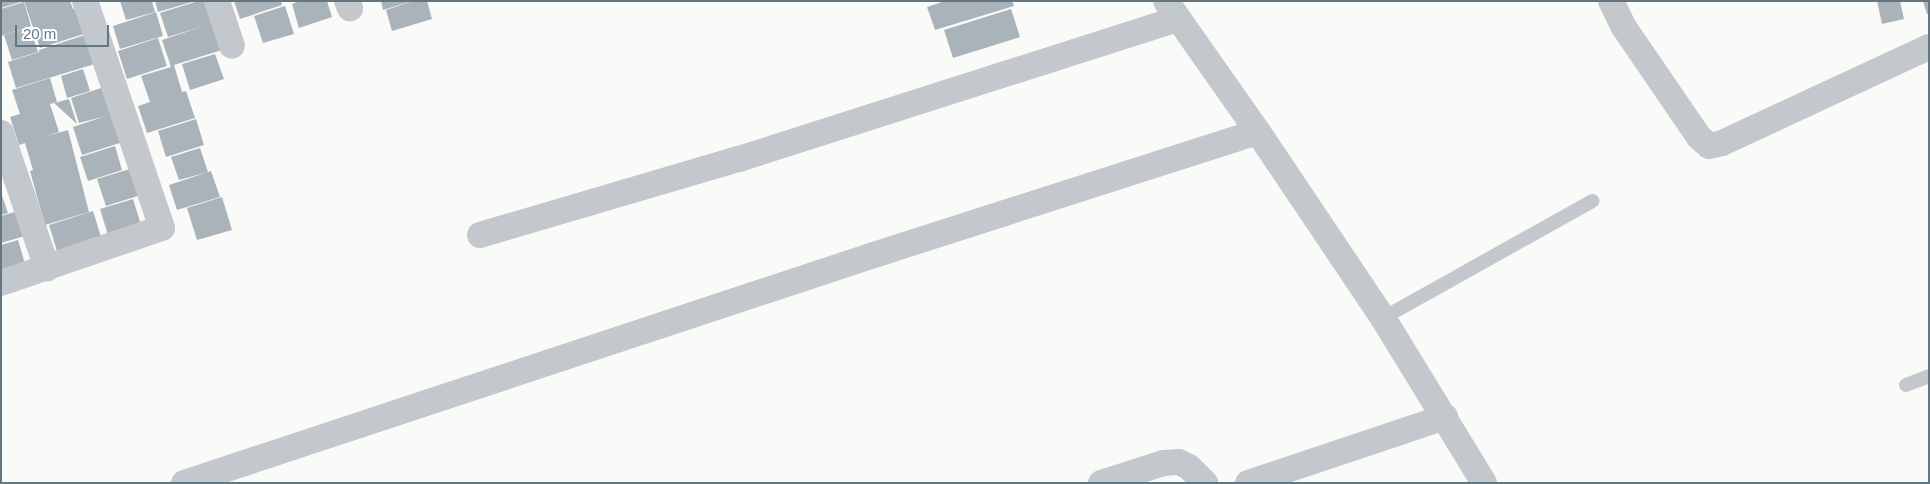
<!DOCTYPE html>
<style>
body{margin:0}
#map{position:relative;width:1930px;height:484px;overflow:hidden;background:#fafaf8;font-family:Arial,sans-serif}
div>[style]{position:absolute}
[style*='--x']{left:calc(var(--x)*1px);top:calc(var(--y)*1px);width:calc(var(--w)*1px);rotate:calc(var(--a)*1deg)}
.building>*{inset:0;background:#aab3b9}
.service>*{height:14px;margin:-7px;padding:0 7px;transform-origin:7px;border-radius:7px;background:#c3c8cc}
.minor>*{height:26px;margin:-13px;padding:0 13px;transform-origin:13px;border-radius:13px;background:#c3c8cc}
span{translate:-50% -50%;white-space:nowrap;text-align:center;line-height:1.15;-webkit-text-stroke:5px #fff;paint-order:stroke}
.frame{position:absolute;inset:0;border:2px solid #657683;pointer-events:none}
.scale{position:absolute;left:15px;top:25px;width:94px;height:22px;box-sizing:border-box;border:2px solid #657683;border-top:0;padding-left:6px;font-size:15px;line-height:18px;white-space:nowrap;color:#657683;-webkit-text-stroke:4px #fff;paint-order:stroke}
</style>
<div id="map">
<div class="building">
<i style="clip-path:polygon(1px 1px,21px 1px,21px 2px,1px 8px)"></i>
<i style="clip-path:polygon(24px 1px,70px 1px,73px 9px,82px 6px,90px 32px,40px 48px)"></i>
<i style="clip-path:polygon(120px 1px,152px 1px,155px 12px,126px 20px)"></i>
<i style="clip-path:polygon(155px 1px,192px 1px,192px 2px,158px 12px)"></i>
<i style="clip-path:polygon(198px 1px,207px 1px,222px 50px,174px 65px,182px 92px,186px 91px,195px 118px,147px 133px,138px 106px,150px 102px,141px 76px,171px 67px,162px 40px,204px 26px,168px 37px,160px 13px)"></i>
<i style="clip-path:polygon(234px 1px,281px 1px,282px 5px,240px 19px)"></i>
<i style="clip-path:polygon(299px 1px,327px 1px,332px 17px,299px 28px,292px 4px)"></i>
<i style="clip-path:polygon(381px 1px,408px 1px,409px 2px,383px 10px)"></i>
<i style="clip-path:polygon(413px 1px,427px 1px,432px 19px,392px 31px,386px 10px)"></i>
<i style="clip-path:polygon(945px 1px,1012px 1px,1014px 6px,935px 30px,927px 7px)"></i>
<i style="clip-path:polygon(1877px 1px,1900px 1px,1904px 19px,1882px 24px)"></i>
<i style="clip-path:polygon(1923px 1px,1929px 1px,1929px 14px,1927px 14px)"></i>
<i style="clip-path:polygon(24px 2px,31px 26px,1px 36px,1px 9px)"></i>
<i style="clip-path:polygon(285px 6px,294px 34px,263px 43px,254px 16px)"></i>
<i style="clip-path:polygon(1011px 9px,1020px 37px,953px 58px,944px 30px)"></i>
<i style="clip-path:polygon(156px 12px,163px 36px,120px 49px,113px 26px)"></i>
<i style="clip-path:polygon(30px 27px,38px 52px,12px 60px,4px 35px)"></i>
<i style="clip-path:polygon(88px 34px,98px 63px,16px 88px,8px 62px,39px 52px,39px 50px)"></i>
<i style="clip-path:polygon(158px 38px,167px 66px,127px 79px,118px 51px)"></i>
<i style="clip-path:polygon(215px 54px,224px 79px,190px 90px,182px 64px)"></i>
<i style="clip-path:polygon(83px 69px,90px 91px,67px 98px,61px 76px)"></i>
<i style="clip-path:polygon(50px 78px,57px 102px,50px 104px,59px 132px,44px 137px,68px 130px,89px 212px,45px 225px,30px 171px,33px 170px,25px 143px,19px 145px,10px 117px,20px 114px,12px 90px)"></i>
<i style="clip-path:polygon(104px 87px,123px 142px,82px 155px,73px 127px,106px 116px,79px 123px,71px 98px)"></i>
<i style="clip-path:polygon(69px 99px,77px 124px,54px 103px)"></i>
<i style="clip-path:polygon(196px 119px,204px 145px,166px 157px,158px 131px)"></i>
<i style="clip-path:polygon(115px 146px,122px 170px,88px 181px,80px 157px)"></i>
<i style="clip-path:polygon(200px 148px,208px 172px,179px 180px,171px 157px)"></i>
<i style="clip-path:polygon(133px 168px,141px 195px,106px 206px,97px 179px)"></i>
<i style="clip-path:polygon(211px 171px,220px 197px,177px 210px,169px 185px)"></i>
<i style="clip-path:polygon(1px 193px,8px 213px,1px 215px)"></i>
<i style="clip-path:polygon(222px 197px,232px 230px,197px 240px,187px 208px)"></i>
<i style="clip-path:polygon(133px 199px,141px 225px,108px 235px,100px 209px)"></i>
<i style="clip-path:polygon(18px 211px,25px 236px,1px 243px,1px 216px)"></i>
<i style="clip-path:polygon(93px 211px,104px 247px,60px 261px,49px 225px)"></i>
<i style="clip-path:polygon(18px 240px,28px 274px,1px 281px,1px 245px)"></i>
</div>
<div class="service">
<i style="--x:1383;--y:318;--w:240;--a:-29.2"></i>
<i style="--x:1906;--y:385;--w:25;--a:-21"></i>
</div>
<div class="minor">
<i style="--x:217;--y:1;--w:47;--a:71.6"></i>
<i style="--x:347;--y:1;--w:8;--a:67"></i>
<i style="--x:1166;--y:1;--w:160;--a:54.9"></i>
<i style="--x:1258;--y:132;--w:224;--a:56.1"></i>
<i style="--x:1383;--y:318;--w:193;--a:58.5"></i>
<i style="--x:1611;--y:1;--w:28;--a:64"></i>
<i style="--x:1623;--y:26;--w:135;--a:55.6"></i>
<i style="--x:1699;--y:137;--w:13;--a:42"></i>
<i style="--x:1709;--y:146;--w:13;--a:-13"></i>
<i style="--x:1722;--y:143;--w:228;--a:-24.9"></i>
<i style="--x:1;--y:133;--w:143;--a:71.2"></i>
<i style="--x:480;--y:235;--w:270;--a:-16.4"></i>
<i style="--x:739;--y:159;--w:460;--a:-17.7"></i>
<i style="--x:1;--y:283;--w:170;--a:-18.9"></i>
<i style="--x:162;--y:228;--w:240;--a:-108.7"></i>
<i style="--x:184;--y:483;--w:727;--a:-18.29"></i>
<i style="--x:874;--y:255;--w:403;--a:-17.8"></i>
<i style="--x:1101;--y:483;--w:65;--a:-17.9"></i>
<i style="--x:1163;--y:463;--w:16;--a:-4"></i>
<i style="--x:1179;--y:462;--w:11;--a:27"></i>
<i style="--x:1189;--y:467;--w:23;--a:45"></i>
<i style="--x:1248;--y:483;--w:208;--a:-18.5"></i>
</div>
<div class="frame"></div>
<div class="scale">20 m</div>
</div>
